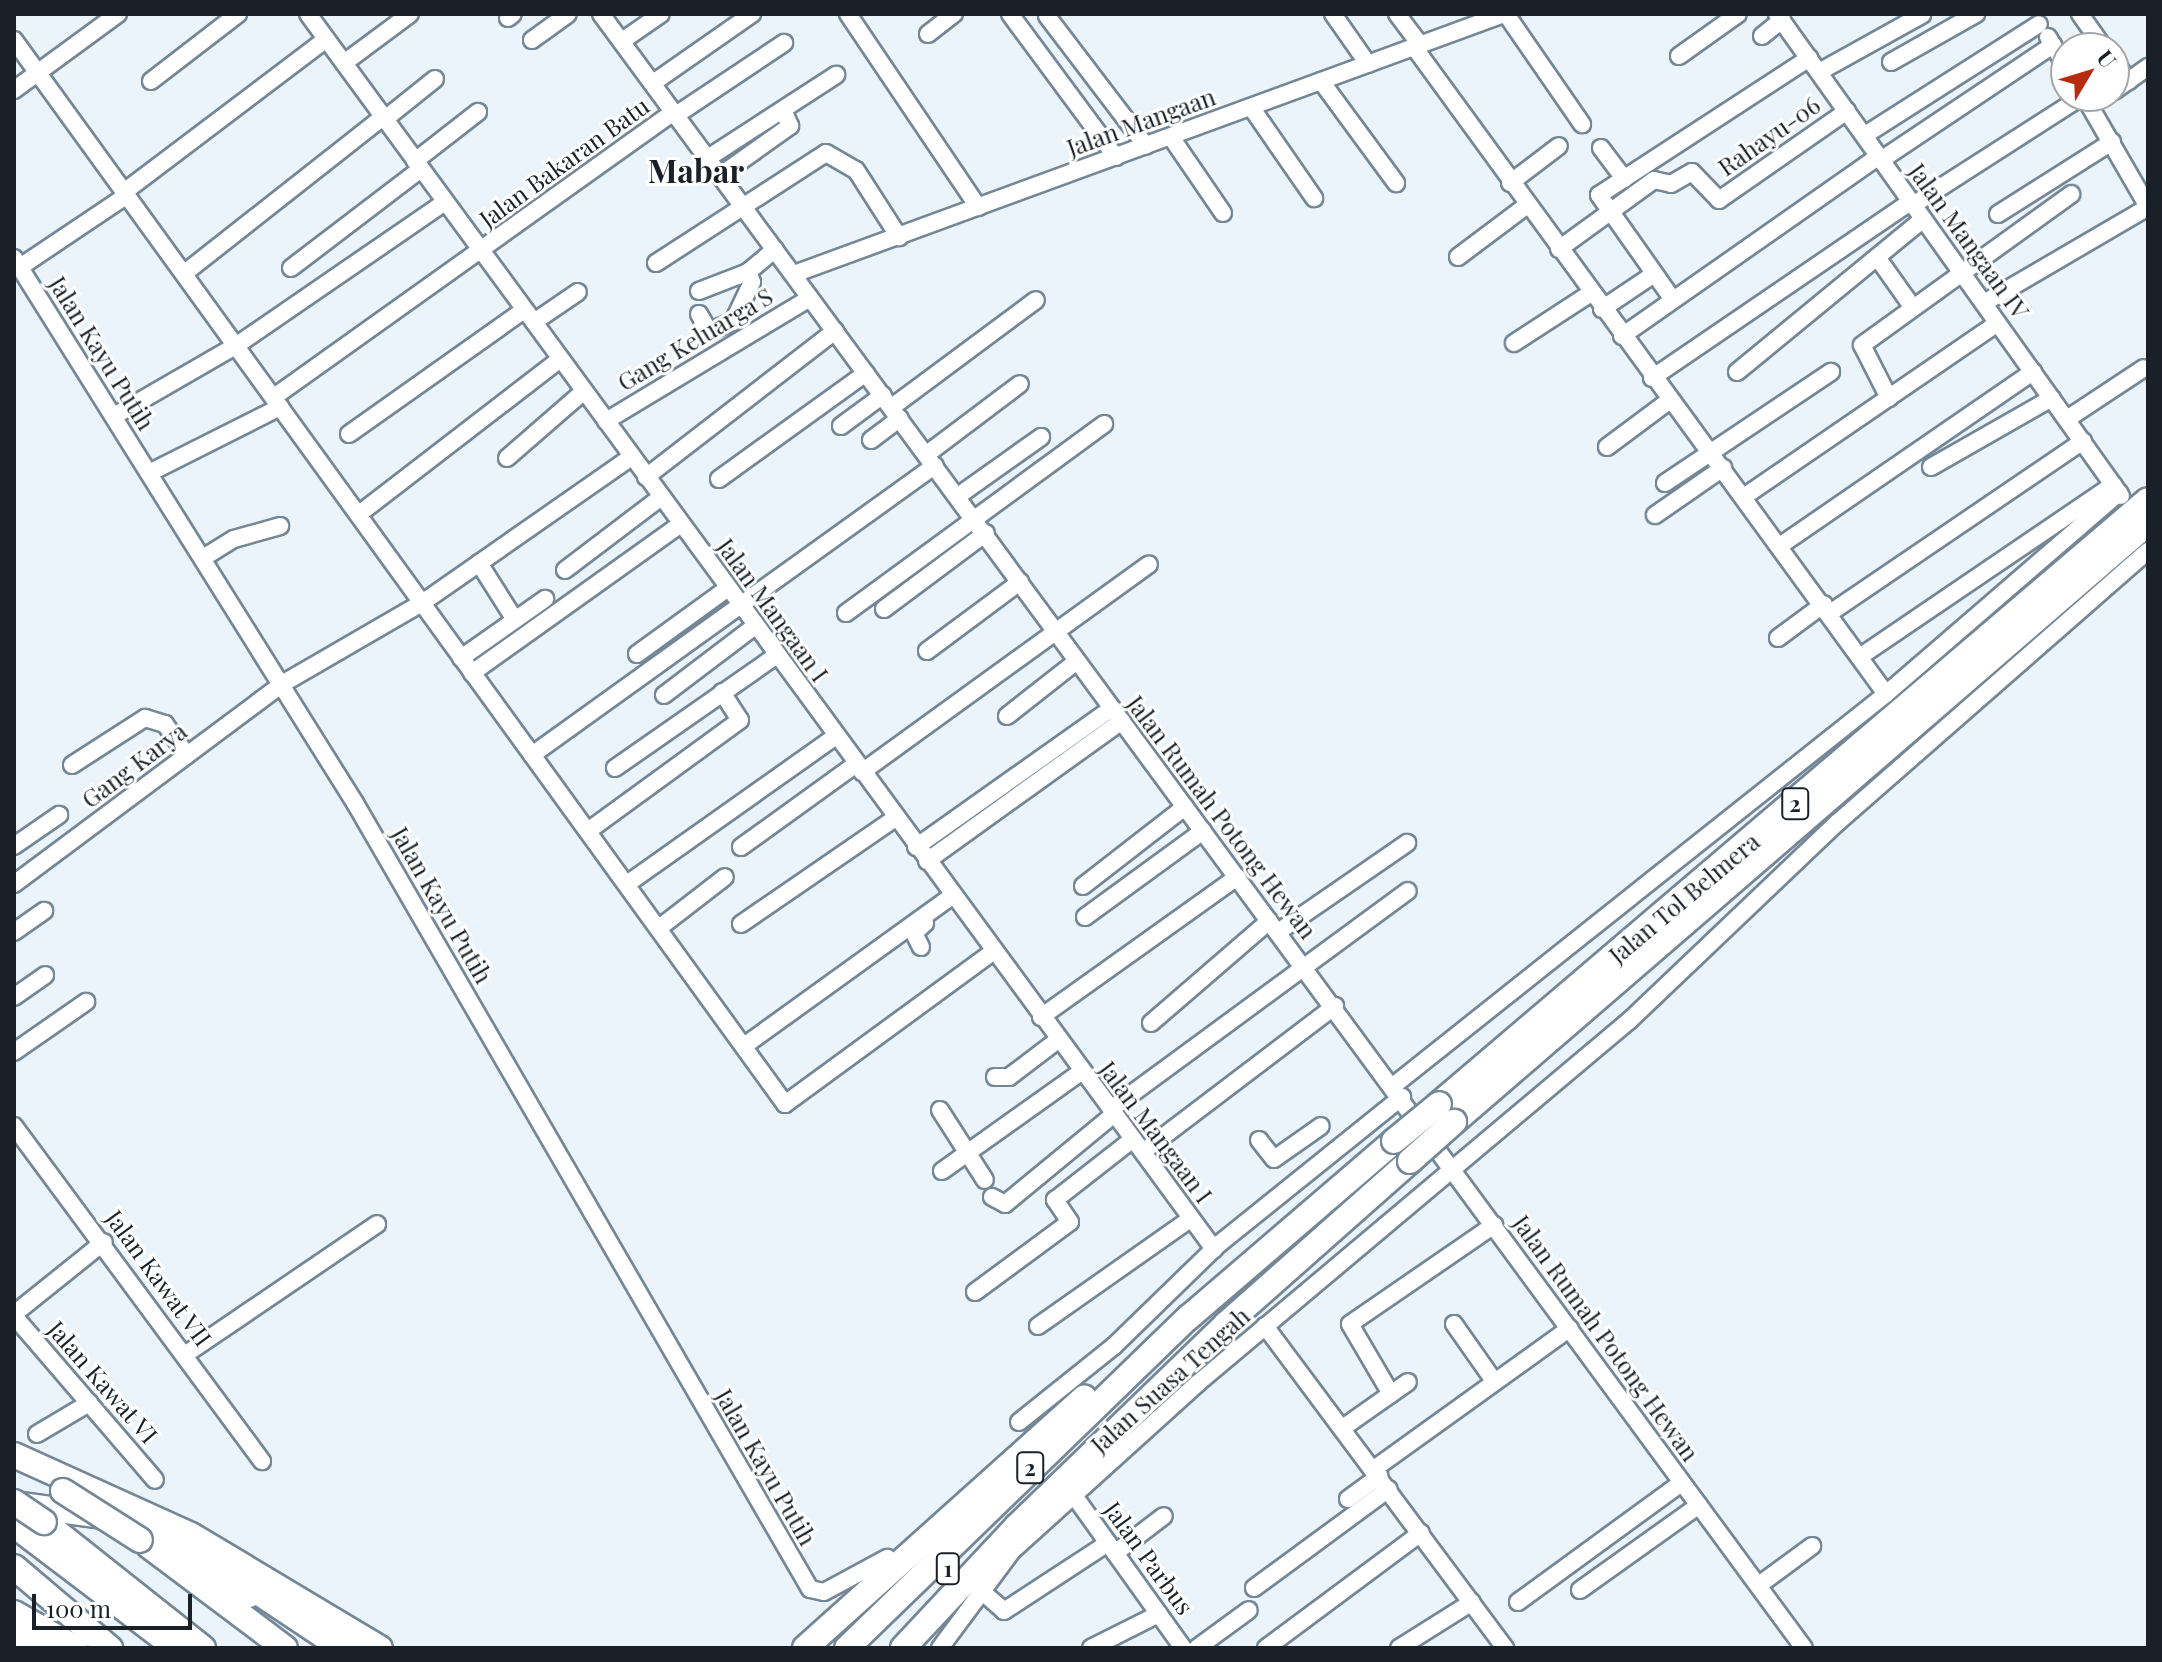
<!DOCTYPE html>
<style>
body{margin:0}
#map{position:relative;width:2162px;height:1662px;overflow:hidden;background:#ecf4fb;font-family:"Playfair Display",serif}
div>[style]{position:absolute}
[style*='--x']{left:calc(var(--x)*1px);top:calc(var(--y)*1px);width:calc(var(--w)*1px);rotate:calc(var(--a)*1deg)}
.roads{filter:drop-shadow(2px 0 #748797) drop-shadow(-2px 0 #748797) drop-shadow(0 2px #748797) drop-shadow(0 -2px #748797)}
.minor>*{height:16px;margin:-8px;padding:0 8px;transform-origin:8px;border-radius:8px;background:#fff}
.highway>*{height:24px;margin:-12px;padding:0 12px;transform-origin:12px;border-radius:12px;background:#fff}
.bridges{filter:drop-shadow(2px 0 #748797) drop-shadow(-2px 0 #748797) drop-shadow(0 2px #748797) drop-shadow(0 -2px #748797)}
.highway-bridge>*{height:24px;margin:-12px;padding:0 12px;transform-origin:12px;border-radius:12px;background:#fff}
span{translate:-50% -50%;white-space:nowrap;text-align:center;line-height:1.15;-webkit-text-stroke:6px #fff;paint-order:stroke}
.shield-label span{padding:2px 6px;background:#fff;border:2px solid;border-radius:6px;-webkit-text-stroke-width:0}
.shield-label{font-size:22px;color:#192027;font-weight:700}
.street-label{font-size:24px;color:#192027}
.district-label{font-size:32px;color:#192027;font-weight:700}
.frame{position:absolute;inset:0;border:16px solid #192027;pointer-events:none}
.north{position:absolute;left:2050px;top:32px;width:80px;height:80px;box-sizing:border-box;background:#fff;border:2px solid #a3a6a9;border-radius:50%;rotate:52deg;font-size:22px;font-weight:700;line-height:32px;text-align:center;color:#192027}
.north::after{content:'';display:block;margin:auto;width:28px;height:36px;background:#b72c10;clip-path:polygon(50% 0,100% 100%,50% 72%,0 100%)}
.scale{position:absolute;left:32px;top:1594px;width:160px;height:36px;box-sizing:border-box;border:4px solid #192027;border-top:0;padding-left:10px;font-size:24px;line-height:28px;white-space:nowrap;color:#192027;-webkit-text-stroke:6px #fff;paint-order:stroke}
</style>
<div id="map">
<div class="roads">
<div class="minor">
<i style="--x:308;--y:14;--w:1532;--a:53.74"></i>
<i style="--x:601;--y:14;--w:2029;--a:53.64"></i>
<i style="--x:848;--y:14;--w:233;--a:56"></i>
<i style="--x:1010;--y:14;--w:178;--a:53.5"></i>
<i style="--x:1333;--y:14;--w:61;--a:55"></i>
<i style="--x:1397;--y:14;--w:39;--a:53"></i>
<i style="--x:1506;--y:14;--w:134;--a:55.4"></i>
<i style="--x:1777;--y:14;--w:592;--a:54.48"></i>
<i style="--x:2080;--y:14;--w:42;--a:54.8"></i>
<i style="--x:1047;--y:16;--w:163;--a:52.7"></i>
<i style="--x:508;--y:18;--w:6;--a:-39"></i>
<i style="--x:928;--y:34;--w:33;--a:-38"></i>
<i style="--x:1762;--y:36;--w:26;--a:-39"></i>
<i style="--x:2048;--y:37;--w:35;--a:59"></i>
<i style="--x:14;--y:40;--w:1314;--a:54.07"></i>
<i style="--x:785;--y:1104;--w:258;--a:-36.2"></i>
<i style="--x:532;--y:40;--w:44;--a:-35.8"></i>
<i style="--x:622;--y:41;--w:47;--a:-34.7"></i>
<i style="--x:1679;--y:56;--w:72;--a:-35.4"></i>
<i style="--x:2114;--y:61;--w:25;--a:53"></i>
<i style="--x:1891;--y:62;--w:98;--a:-29.5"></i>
<i style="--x:344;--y:63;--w:82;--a:-36.6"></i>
<i style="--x:1819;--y:72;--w:118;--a:-29"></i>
<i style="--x:151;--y:81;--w:110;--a:-37.6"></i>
<i style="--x:1321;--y:81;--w:127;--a:53.7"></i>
<i style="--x:653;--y:83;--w:121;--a:-34.9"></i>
<i style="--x:14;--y:90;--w:129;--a:-36.2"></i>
<i style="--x:2114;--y:91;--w:42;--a:-35.2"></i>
<i style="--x:2084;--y:96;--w:128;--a:60"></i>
<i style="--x:1251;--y:107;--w:111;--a:55.3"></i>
<i style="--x:676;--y:115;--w:130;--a:-33.7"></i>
<i style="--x:385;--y:119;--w:64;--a:-38.7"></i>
<i style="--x:1865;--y:135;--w:206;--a:-32.5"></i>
<i style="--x:1171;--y:137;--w:92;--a:55.6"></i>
<i style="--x:1601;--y:148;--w:39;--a:53"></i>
<i style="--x:708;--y:158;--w:153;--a:-33"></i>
<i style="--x:1881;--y:160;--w:207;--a:-33.8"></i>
<i style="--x:415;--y:161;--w:80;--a:-37.9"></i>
<i style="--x:721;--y:175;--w:85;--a:-35.4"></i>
<i style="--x:790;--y:126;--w:15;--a:-113"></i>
<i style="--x:1510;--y:183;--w:61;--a:-37.1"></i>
<i style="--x:124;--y:192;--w:253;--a:-37.1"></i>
<i style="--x:1913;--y:205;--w:202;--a:-32.7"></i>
<i style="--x:1998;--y:214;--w:135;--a:-32.3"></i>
<i style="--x:1559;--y:249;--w:117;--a:-36"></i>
<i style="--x:1654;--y:180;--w:17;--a:13"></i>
<i style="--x:1671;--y:184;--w:24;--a:-30"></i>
<i style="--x:1692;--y:172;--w:39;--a:46"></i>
<i style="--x:1719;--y:200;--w:156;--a:-34.8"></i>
<i style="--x:1458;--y:257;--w:85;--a:-36.9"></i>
<i style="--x:1877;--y:257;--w:59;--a:54.7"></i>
<i style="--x:14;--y:258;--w:643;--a:57.97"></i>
<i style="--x:355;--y:803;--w:908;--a:59.93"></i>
<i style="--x:810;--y:1589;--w:14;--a:12"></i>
<i style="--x:824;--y:1592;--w:72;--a:-28.4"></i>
<i style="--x:656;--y:263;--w:202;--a:-32.9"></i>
<i style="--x:826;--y:153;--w:34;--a:30"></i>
<i style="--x:856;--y:170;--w:80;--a:57.3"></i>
<i style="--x:20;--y:267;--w:129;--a:-33.9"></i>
<i style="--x:291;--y:268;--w:163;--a:-37.3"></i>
<i style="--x:186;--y:272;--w:251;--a:-38.2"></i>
<i style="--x:794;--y:274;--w:756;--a:-20.11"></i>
<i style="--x:699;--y:291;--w:53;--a:-21.2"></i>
<i style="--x:748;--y:272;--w:35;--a:-40"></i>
<i style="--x:1671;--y:297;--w:125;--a:-125.2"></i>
<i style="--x:1599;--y:195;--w:251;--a:-33.1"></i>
<i style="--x:1984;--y:303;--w:190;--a:-30.3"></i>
<i style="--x:1602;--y:309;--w:63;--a:-33.9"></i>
<i style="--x:699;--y:314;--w:20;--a:60"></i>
<i style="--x:709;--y:331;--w:26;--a:-21"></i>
<i style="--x:733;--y:322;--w:44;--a:-64.6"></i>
<i style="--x:752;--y:282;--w:11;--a:-112"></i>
<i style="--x:534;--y:322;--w:53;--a:-34.3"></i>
<i style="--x:1622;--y:336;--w:314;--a:-35"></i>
<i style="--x:1514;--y:343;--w:92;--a:-33"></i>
<i style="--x:1737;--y:372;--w:241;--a:-39.4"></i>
<i style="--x:1652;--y:378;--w:314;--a:-34.3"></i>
<i style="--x:274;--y:397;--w:491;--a:-35.5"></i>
<i style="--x:1889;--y:398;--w:59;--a:-117"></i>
<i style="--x:1862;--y:345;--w:258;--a:-35.8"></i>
<i style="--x:892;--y:407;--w:179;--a:-36.6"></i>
<i style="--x:114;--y:416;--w:142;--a:-30"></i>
<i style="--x:237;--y:345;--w:252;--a:-34.5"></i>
<i style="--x:2067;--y:419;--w:92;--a:-33.5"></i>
<i style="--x:606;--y:421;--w:238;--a:-31.1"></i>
<i style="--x:841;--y:426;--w:52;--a:-36.4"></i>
<i style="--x:349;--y:434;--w:214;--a:-35.3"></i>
<i style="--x:871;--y:440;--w:36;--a:-37"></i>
<i style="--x:1607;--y:447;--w:79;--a:-36.7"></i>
<i style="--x:927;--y:454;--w:116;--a:-37"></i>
<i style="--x:507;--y:458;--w:101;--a:-41"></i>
<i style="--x:1931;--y:467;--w:139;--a:-29.7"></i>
<i style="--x:149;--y:473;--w:147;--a:-26.7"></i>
<i style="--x:646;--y:477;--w:239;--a:-37.7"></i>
<i style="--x:719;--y:479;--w:181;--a:-35.8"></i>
<i style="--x:1665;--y:483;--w:200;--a:-33.8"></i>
<i style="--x:958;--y:496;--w:102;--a:-35.4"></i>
<i style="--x:1745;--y:496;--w:306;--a:-34.4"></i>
<i style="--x:359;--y:514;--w:254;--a:-37.6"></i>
<i style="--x:1655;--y:515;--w:83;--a:-34.7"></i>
<i style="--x:1781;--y:545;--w:306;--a:-34.5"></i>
<i style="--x:203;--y:558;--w:36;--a:-32"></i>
<i style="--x:234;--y:539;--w:48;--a:-15.8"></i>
<i style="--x:479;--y:563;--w:67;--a:57.7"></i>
<i style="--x:565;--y:570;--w:121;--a:-37.2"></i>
<i style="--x:884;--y:609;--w:127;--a:-36.7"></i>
<i style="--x:846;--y:613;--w:320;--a:-36.2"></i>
<i style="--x:1830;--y:613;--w:306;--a:-34.2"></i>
<i style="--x:1778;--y:638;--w:57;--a:-36.5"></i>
<i style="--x:927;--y:651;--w:116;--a:-36.6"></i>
<i style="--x:637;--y:654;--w:112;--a:-36"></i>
<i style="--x:1861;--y:656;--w:305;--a:-34.2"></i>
<i style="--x:461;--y:658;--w:103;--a:-35.1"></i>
<i style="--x:472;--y:673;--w:257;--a:-35.5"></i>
<i style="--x:1886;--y:694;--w:308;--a:-40.8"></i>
<i style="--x:664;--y:695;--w:114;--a:-37.2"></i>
<i style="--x:1007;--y:716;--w:89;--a:-38.2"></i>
<i style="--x:532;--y:755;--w:496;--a:-35.7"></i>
<i style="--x:72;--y:765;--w:87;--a:-32.8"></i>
<i style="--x:145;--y:718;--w:21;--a:17"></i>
<i style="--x:165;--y:724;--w:38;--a:55"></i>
<i style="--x:615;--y:768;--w:198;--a:-34.9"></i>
<i style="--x:862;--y:772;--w:354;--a:-35.9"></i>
<i style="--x:588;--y:831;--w:188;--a:-36.1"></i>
<i style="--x:740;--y:720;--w:33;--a:-123"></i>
<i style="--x:14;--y:846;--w:55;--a:-34.6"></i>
<i style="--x:741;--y:847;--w:142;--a:-35.8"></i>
<i style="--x:916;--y:847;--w:240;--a:-35.3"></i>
<i style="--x:927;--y:861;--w:240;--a:-35.7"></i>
<i style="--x:14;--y:884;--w:334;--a:-36.7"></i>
<i style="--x:282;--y:684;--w:162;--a:-30.1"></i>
<i style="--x:422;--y:603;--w:255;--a:-34.9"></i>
<i style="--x:627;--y:884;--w:256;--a:-35.3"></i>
<i style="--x:1083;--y:886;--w:129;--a:-37.8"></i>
<i style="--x:1085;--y:917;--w:146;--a:-36.1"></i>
<i style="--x:741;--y:924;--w:187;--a:-34.5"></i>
<i style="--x:659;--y:928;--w:83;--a:-37.7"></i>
<i style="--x:14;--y:932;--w:37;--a:-35"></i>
<i style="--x:1278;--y:932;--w:157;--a:-34.6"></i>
<i style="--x:921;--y:947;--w:16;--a:-117"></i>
<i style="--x:914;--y:933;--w:15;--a:-42"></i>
<i style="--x:14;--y:997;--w:38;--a:-35"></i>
<i style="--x:1041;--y:1017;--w:241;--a:-35.5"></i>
<i style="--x:1151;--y:1023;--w:156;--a:-40.8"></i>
<i style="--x:744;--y:1046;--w:256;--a:-35.8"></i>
<i style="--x:14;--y:1052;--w:88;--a:-34.8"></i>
<i style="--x:995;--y:1077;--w:14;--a:0"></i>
<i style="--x:1009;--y:1077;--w:61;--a:-37.1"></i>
<i style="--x:1393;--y:1086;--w:630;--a:-38.49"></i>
<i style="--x:1886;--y:694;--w:801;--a:-126.11"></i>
<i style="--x:1111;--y:1109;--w:368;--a:-36.3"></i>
<i style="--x:940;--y:1110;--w:83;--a:57.3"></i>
<i style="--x:14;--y:1126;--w:417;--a:53.5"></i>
<i style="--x:1259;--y:1140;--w:24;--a:52"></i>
<i style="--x:1274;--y:1159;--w:57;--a:-35.1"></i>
<i style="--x:1144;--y:1151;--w:240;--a:-37.2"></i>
<i style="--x:942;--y:1171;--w:171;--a:-35.5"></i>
<i style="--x:992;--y:1197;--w:15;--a:28"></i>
<i style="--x:1005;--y:1204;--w:141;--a:-39.5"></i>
<i style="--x:975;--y:1292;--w:118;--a:-36.4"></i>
<i style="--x:1070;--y:1222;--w:27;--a:-124"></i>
<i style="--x:1055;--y:1200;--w:99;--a:-38"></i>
<i style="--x:14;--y:1314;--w:115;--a:-38.7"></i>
<i style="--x:14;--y:1316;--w:216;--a:49.3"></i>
<i style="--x:1454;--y:1324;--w:66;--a:54.9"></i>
<i style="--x:1038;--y:1326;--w:186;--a:-35.1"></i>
<i style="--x:1265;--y:1326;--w:402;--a:53.3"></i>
<i style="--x:186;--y:1354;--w:231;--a:-34.2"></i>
<i style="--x:1391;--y:1394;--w:81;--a:-120.4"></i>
<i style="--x:1350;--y:1324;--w:175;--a:-34.5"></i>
<i style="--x:1019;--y:1422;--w:122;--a:-38.7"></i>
<i style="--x:1114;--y:1346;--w:146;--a:-44.2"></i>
<i style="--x:1219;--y:1244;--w:235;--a:-38.8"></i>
<i style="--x:1344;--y:1427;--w:78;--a:-35.1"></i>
<i style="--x:37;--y:1434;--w:61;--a:-30.8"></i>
<i style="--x:1374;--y:1469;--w:241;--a:-35.7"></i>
<i style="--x:1075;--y:1497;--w:186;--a:54.4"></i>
<i style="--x:1348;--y:1499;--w:39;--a:-36"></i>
<i style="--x:1115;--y:1553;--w:61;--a:-37.1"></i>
<i style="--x:1759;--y:1585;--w:66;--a:-36.3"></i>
<i style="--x:1254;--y:1588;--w:167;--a:-36.3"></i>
<i style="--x:979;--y:1589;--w:33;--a:41"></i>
<i style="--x:1004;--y:1611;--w:124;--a:-33.2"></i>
<i style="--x:1580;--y:1590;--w:146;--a:-35.5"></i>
<i style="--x:1518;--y:1602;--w:202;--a:-36.1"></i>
<i style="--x:940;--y:1648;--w:121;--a:-53.4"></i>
<i style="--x:1012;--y:1551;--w:251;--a:-42.1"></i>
<i style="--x:1198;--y:1383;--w:564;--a:-40.04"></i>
<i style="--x:1630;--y:1020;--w:286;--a:-43.6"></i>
<i style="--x:1837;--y:823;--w:413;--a:-41.2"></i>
<i style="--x:1091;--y:1648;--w:76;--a:-26.6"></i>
<i style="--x:1197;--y:1648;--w:64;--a:-36.2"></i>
<i style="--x:1266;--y:1648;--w:193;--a:-36.6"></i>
<i style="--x:1399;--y:1648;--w:86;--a:-32.2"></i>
</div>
<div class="highway">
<i style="--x:1439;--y:1104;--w:931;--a:-40.43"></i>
<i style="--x:1454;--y:1122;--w:917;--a:-40.8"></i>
<i style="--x:14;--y:1455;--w:194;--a:24.3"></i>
<i style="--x:191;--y:1535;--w:220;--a:30.9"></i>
<i style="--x:14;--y:1504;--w:90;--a:7.7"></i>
<i style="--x:44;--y:1522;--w:203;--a:38.4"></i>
<i style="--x:14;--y:1525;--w:203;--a:37.2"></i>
<i style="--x:152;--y:1533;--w:115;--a:32.6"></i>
<i style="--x:149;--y:1546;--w:170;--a:36.9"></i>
<i style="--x:14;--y:1567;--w:126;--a:40.2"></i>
<i style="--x:241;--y:1581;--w:121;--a:33.6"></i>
<i style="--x:14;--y:1613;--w:71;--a:29.4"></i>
<i style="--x:14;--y:1637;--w:27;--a:24"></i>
<i style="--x:805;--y:1648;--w:375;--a:-41.9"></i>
<i style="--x:847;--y:1648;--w:476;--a:-44.1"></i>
<i style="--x:1189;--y:1317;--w:270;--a:-40.6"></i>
<i style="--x:903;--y:1648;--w:167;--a:-46.9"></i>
<i style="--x:1017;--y:1526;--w:291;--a:-44"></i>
<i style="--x:1226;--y:1324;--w:246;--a:-41.5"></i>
</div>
</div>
<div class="bridges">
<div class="highway-bridge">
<i style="--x:1394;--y:1141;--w:58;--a:-39.4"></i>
<i style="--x:1410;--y:1161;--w:59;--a:-41.6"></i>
<i style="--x:63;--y:1491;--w:91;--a:32.5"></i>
<i style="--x:14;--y:1502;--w:36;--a:34"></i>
</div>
</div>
<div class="shield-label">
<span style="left:1795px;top:804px">2</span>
<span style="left:1030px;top:1468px">2</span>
<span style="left:948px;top:1569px">1</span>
</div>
<div class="street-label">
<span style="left:1141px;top:122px;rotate:-20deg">Jalan Mangaan</span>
<span style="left:1769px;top:136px;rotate:-35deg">Rahayu-06</span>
<span style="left:564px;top:162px;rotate:-36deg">Jalan Bakaran Batu</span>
<span style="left:1969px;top:241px;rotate:54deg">Jalan Mangaan IV</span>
<span style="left:695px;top:339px;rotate:-31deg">Gang Keluarga S</span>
<span style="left:102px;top:353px;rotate:58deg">Jalan Kayu Putih</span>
<span style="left:773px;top:610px;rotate:54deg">Jalan Mangaan I</span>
<span style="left:134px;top:765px;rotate:-37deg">Gang Karya</span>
<span style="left:1222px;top:817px;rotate:53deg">Jalan Rumah Potong Hewan</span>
<span style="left:1684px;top:898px;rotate:-40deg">Jalan Tol Belmera</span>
<span style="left:442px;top:905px;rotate:60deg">Jalan Kayu Putih</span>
<span style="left:1156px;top:1132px;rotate:53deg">Jalan Mangaan I</span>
<span style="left:159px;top:1278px;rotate:54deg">Jalan Kawat VII</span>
<span style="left:1606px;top:1338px;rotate:54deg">Jalan Rumah Potong Hewan</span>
<span style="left:1170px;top:1380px;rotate:-42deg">Jalan Suasa Tengah</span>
<span style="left:103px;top:1382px;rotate:49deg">Jalan Kawat VI</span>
<span style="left:766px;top:1467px;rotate:60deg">Jalan Kayu Putih</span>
<span style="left:1149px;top:1558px;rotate:54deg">Jalan Parbus</span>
</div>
<div class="district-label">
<span style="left:696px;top:170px">Mabar</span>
</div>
<div class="frame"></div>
<div class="north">U</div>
<div class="scale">100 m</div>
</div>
